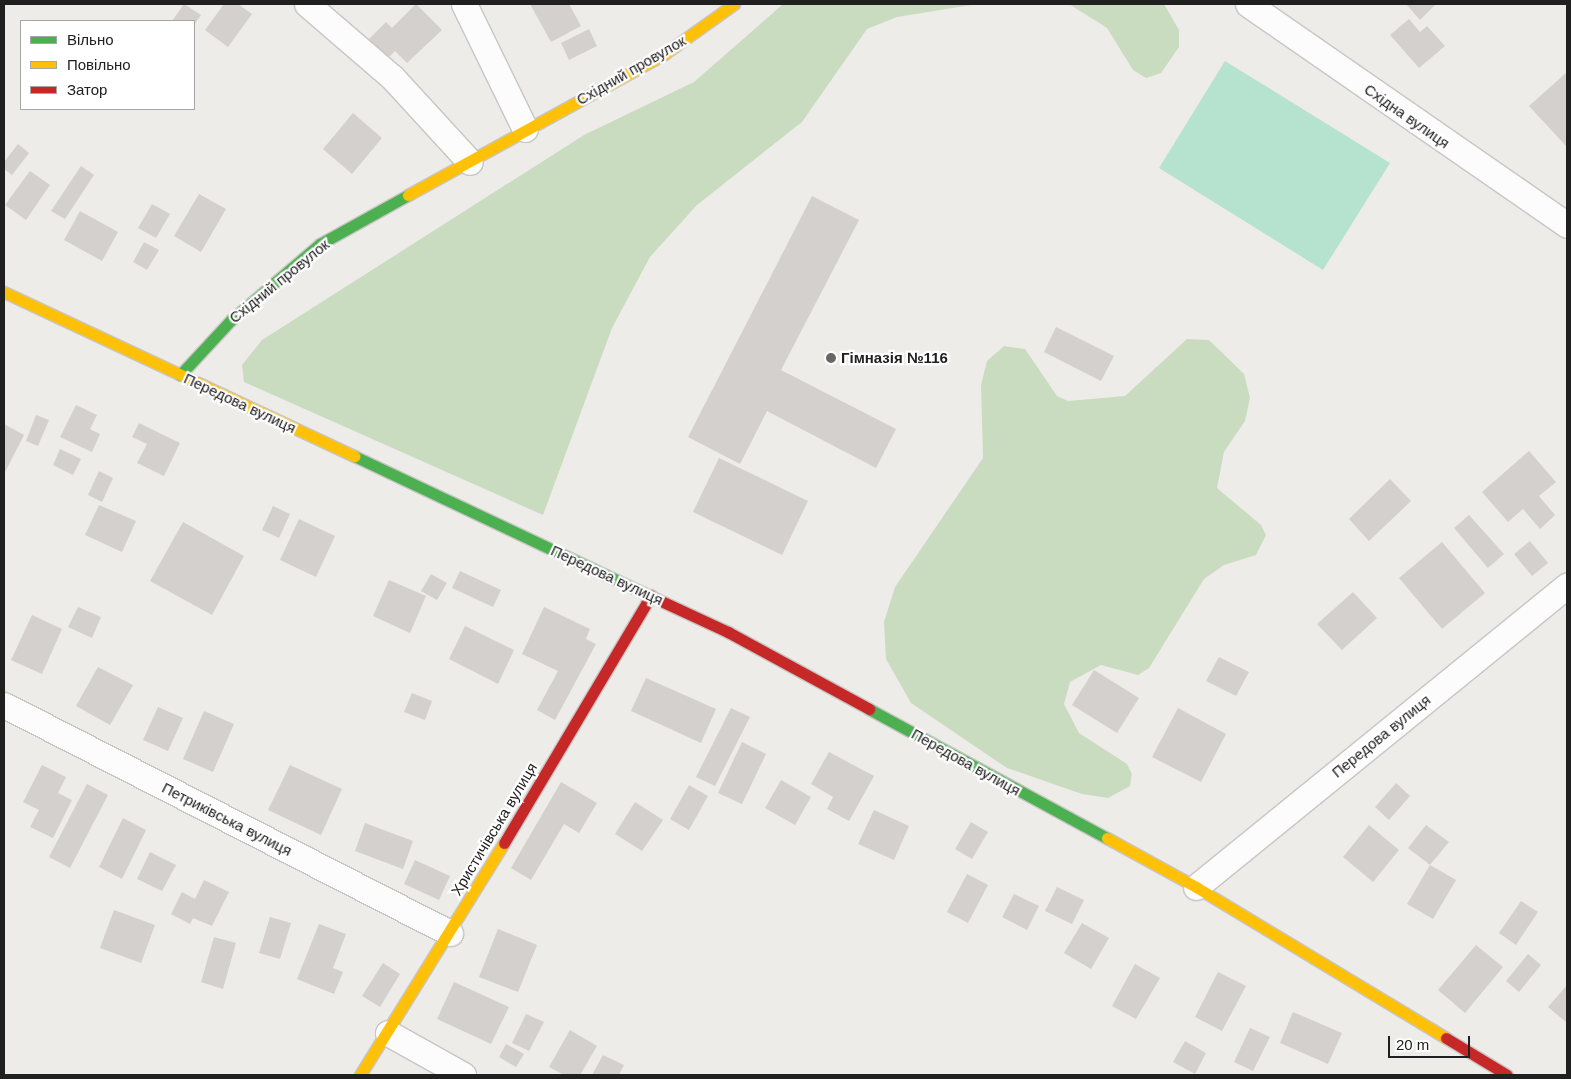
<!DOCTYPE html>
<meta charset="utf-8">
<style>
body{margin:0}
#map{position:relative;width:1571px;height:1079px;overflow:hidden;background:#eeece9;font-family:Helvetica,sans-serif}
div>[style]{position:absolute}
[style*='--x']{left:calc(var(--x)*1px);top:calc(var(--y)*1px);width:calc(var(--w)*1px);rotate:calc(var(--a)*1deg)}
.forest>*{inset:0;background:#cadcc0}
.pitch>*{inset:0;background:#b6e3d0}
.building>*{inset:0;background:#d3d0ce}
.roads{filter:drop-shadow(1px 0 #c7c6c5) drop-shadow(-1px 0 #c7c6c5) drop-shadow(0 1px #c7c6c5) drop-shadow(0 -1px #c7c6c5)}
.street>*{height:25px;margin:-12.5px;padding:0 12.5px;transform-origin:12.5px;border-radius:12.5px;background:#fcfcfc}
.fast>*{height:11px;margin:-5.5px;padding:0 5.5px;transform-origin:5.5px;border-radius:5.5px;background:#4caf50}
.slow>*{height:11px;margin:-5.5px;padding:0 5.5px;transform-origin:5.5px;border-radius:5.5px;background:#ffc107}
.jam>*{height:11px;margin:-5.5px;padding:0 5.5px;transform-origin:5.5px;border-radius:5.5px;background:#c62828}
.dots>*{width:14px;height:14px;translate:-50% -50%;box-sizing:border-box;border:2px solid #fff;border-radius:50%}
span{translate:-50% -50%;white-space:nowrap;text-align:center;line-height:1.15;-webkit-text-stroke:4.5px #fff;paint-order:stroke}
.street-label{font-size:15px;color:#202020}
.poi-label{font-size:15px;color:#202020;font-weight:700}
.left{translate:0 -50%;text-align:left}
.frame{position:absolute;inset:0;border:5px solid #202020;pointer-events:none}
.legend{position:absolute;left:20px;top:20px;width:175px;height:90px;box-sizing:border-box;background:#fff;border:1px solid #a6a6a6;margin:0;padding:6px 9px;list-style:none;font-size:15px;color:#202020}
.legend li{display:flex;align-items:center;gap:10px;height:25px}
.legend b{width:25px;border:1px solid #a6a6a6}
.scale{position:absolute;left:1388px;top:1036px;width:82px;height:22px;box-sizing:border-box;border:2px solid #202020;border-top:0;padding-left:6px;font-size:15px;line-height:18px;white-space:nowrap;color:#202020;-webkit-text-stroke:4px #fff;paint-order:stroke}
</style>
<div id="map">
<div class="forest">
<i style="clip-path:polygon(783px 4px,977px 4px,897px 17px,867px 29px,802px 122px,697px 205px,650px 257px,612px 328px,543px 515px,244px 382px,242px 365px,262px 340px,584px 135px,694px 82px)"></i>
<i style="clip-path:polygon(1069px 4px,1164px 4px,1179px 30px,1179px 47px,1161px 73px,1146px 78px,1133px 70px,1107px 28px)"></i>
<i style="clip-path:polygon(1187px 339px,1209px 340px,1244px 374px,1250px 398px,1245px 421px,1224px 452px,1217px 488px,1261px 525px,1266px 535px,1256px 555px,1224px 565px,1204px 579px,1149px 668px,1138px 675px,1101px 665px,1070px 682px,1064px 704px,1079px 733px,1127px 764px,1132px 774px,1130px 786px,1108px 798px,1082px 794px,1007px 768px,911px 703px,886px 659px,884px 622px,895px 587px,983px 458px,981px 385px,987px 361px,1004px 346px,1025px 349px,1057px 396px,1068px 401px,1125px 396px)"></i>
</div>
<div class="pitch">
<i style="clip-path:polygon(1225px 61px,1390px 163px,1323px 270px,1159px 168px)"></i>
</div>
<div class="building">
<i style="clip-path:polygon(184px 4px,201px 15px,194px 25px,194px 21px,172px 21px)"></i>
<i style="clip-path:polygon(224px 4px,238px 4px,252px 14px,228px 47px,205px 30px)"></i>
<i style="clip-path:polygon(416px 4px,442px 30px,407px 63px,395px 51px,388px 58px,369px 39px,386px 22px,392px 28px)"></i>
<i style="clip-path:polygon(530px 4px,569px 4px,581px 26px,551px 42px)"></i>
<i style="clip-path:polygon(1406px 4px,1436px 4px,1420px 20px)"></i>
<i style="clip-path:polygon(1409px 19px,1420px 32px,1427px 26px,1445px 46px,1419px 68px,1390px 35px)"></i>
<i style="clip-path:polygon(589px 29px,597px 46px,569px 60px,561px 43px)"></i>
<i style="clip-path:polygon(1567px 72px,1567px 145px,1566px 146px,1529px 106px)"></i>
<i style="clip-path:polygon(353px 113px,382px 138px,352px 174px,323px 149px)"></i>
<i style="clip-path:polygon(18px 144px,29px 153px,12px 175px,4px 169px,4px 162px)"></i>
<i style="clip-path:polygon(81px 166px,94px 175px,65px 219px,51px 211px)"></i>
<i style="clip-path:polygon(30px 171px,50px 185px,26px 220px,5px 205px)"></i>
<i style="clip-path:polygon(199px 194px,226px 209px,201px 252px,174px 236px)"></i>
<i style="clip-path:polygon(812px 196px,859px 220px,781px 370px,896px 429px,876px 468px,767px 411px,740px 464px,688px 437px)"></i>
<i style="clip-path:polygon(152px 204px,170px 214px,156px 238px,138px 228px)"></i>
<i style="clip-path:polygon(80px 211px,118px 232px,102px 261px,64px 240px)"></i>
<i style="clip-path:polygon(144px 242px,159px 250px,147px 270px,133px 262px)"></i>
<i style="clip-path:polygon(1056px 327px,1114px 356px,1101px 381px,1044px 352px)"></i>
<i style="clip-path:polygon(76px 405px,97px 415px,90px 429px,100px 434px,92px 452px,60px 437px)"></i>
<i style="clip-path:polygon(36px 415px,49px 420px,38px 446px,26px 441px)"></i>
<i style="clip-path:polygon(139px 423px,180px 443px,164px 476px,137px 463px,147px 444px,132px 437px)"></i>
<i style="clip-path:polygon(4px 424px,24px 435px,4px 474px)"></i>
<i style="clip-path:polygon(60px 449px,81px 459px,73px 475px,53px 465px)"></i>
<i style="clip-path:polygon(1529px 451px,1556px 482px,1539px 496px,1555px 515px,1540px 529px,1523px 509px,1508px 522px,1482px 492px)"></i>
<i style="clip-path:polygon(719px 458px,808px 501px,782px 555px,693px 512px)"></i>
<i style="clip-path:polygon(99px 471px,113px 478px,102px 502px,88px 495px)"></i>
<i style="clip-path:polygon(1390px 479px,1411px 501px,1369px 541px,1349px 519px)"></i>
<i style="clip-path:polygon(99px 505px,136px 521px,122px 552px,85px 535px)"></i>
<i style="clip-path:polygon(273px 506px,290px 514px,279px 538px,262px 530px)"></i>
<i style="clip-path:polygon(1469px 515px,1504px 554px,1488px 568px,1454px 528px)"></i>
<i style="clip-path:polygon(299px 519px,335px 536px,316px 577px,280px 560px)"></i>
<i style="clip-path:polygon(183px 522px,244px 556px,212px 615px,150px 581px)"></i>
<i style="clip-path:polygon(1530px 541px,1548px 563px,1532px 576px,1514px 554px)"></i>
<i style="clip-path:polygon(1442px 542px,1485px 593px,1442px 629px,1399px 578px)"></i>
<i style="clip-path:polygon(460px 571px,501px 590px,493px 607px,452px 588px)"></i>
<i style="clip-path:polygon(431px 574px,447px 583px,437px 600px,421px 591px)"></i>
<i style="clip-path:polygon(389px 580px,426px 596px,410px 633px,373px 616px)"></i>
<i style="clip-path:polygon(1353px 592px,1377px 618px,1342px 650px,1317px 624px)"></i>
<i style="clip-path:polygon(78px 607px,101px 617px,92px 638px,68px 627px)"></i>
<i style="clip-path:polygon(544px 607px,590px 629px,586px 639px,596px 644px,555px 720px,537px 710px,558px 671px,522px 654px)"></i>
<i style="clip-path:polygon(32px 615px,62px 629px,42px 674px,11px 660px)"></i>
<i style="clip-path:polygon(465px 626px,514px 650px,498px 684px,449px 659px)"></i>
<i style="clip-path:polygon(1219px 657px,1249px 672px,1236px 696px,1206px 681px)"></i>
<i style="clip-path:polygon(98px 667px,133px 685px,110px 725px,76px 706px)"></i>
<i style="clip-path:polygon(1094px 670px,1139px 698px,1117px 733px,1072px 705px)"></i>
<i style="clip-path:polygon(646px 678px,716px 709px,701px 743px,631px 711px)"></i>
<i style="clip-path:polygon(412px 693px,432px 701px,425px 720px,404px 712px)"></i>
<i style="clip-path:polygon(158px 707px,183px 718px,168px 751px,143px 740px)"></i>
<i style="clip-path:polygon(731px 708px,750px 717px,715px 786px,696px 777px)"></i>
<i style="clip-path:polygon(1178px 708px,1226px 734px,1201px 782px,1152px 757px)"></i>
<i style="clip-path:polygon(204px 711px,234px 724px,213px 772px,183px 759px)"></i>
<i style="clip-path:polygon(742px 742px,766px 754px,742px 804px,718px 793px)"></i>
<i style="clip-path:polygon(829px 752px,874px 776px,849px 821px,827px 809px,833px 797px,811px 784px)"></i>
<i style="clip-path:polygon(42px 765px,66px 777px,58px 793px,72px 800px,53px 838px,30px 827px,39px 810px,23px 802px)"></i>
<i style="clip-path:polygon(290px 765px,342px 789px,321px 835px,268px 810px)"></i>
<i style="clip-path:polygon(781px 780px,811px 797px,795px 825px,765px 808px)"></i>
<i style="clip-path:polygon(561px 782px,597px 803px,579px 833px,564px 824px,531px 880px,511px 868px)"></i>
<i style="clip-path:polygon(1396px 783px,1410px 796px,1389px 820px,1375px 807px)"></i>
<i style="clip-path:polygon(87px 784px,108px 795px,70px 868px,49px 857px)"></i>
<i style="clip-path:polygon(689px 785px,708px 796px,689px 830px,670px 819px)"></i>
<i style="clip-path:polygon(635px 802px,663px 820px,642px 851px,615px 834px)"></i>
<i style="clip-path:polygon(874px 810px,909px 826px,894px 860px,858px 844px)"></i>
<i style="clip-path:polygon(123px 818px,146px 830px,122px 879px,99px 867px)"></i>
<i style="clip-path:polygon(971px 822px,988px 832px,972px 859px,955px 849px)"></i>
<i style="clip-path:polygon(365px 823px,413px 841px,403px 869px,355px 851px)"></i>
<i style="clip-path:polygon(1369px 825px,1399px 850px,1373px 882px,1343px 857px)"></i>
<i style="clip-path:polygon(1426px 825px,1449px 842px,1430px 865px,1408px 848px)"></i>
<i style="clip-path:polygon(150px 852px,176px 865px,162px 891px,137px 879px)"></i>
<i style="clip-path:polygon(415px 860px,450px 876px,439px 900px,404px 884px)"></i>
<i style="clip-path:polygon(1430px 865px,1456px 880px,1433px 919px,1407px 904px)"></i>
<i style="clip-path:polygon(967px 874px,988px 885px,968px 923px,947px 912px)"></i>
<i style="clip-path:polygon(204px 880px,229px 892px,212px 926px,193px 918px,190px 924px,171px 914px,182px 892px,195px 899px)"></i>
<i style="clip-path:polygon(1057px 887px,1084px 900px,1072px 924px,1045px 911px)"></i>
<i style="clip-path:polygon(1014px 894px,1039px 906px,1027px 930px,1002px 917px)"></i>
<i style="clip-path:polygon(1521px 901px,1538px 912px,1516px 945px,1499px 933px)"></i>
<i style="clip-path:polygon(114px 910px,155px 925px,141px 963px,100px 948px)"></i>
<i style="clip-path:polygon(270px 917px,291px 923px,280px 959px,259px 953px)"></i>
<i style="clip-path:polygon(1082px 923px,1109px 938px,1091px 969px,1064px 953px)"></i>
<i style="clip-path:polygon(319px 924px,346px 934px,333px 968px,343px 972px,334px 994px,297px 979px)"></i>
<i style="clip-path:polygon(498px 929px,537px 945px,518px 992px,479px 977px)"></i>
<i style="clip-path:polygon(214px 937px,236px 943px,223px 989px,201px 982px)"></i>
<i style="clip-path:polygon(1476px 945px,1503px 967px,1465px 1013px,1438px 990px)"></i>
<i style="clip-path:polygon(1528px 954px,1541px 965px,1519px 992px,1506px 981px)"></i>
<i style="clip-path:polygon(383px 963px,400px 974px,380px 1007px,362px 996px)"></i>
<i style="clip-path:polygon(1135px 964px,1160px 978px,1136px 1019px,1112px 1006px)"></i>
<i style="clip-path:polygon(1218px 972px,1246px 986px,1222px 1031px,1195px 1017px)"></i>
<i style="clip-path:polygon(454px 982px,509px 1007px,491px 1044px,437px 1019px)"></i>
<i style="clip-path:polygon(1567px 985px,1567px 1023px,1548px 1007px)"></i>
<i style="clip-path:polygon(1293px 1012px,1342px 1033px,1328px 1064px,1280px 1043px)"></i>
<i style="clip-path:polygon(526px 1014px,544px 1022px,529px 1051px,512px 1043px)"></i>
<i style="clip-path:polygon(1250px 1028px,1270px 1037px,1253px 1071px,1234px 1062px)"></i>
<i style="clip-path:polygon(570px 1030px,597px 1046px,580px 1075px,564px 1075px,549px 1067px)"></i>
<i style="clip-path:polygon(1185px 1041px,1206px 1053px,1195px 1074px,1173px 1062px)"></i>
<i style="clip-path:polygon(506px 1044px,524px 1054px,516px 1067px,499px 1057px)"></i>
<i style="clip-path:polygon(603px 1055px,624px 1065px,619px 1075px,592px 1075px)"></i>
</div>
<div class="roads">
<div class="street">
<i style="--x:307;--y:4;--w:112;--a:40.7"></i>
<i style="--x:392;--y:77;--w:115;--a:47.5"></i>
<i style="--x:464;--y:4;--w:139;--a:64"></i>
<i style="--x:1248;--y:4;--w:388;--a:34.7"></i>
<i style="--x:4;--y:705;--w:501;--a:27.08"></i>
<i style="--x:1196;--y:887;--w:478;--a:-39.1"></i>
<i style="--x:388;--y:1033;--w:86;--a:29.2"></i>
</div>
<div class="fast">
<i style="--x:180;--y:375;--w:75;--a:-47.2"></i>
<i style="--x:231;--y:320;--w:117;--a:-40.5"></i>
<i style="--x:320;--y:244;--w:101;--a:-29.1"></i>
<i style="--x:354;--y:456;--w:321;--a:25.3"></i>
<i style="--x:869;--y:709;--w:271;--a:28.5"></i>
</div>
<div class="slow">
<i style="--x:408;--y:195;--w:292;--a:-28.8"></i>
<i style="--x:664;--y:54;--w:86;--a:-35.5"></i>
<i style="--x:4;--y:292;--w:387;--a:25.1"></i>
<i style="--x:1107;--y:838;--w:102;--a:28.8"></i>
<i style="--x:1196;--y:887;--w:292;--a:31.1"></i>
<i style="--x:360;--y:1075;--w:273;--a:-58.2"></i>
</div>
<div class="jam">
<i style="--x:644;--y:593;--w:93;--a:24.9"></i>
<i style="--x:728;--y:632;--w:161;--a:28.6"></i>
<i style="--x:504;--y:843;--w:288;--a:-59.3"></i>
<i style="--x:1446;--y:1038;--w:71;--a:31.2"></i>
</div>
</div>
<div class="dots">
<i style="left:831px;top:358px;background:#686766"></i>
</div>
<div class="street-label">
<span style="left:631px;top:70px;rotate:-30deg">Східний провулок</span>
<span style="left:1407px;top:116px;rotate:35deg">Східна вулиця</span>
<span style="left:279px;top:281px;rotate:-39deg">Східний провулок</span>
<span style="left:240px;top:403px;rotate:25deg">Передова вулиця</span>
<span style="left:607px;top:575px;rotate:25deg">Передова вулиця</span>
<span style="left:1381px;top:736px;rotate:-39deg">Передова вулиця</span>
<span style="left:966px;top:762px;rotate:29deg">Передова вулиця</span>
<span style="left:227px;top:819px;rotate:27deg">Петриківська вулиця</span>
<span style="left:494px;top:829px;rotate:-59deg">Христичівська вулиця</span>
</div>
<div class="poi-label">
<span class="left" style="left:841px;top:358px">Гімназія №116</span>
</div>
<div class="frame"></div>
<ul class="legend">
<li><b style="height:6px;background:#4caf50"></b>Вільно</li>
<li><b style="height:6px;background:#ffc107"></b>Повільно</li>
<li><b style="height:6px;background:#c62828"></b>Затор</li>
</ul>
<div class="scale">20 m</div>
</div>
